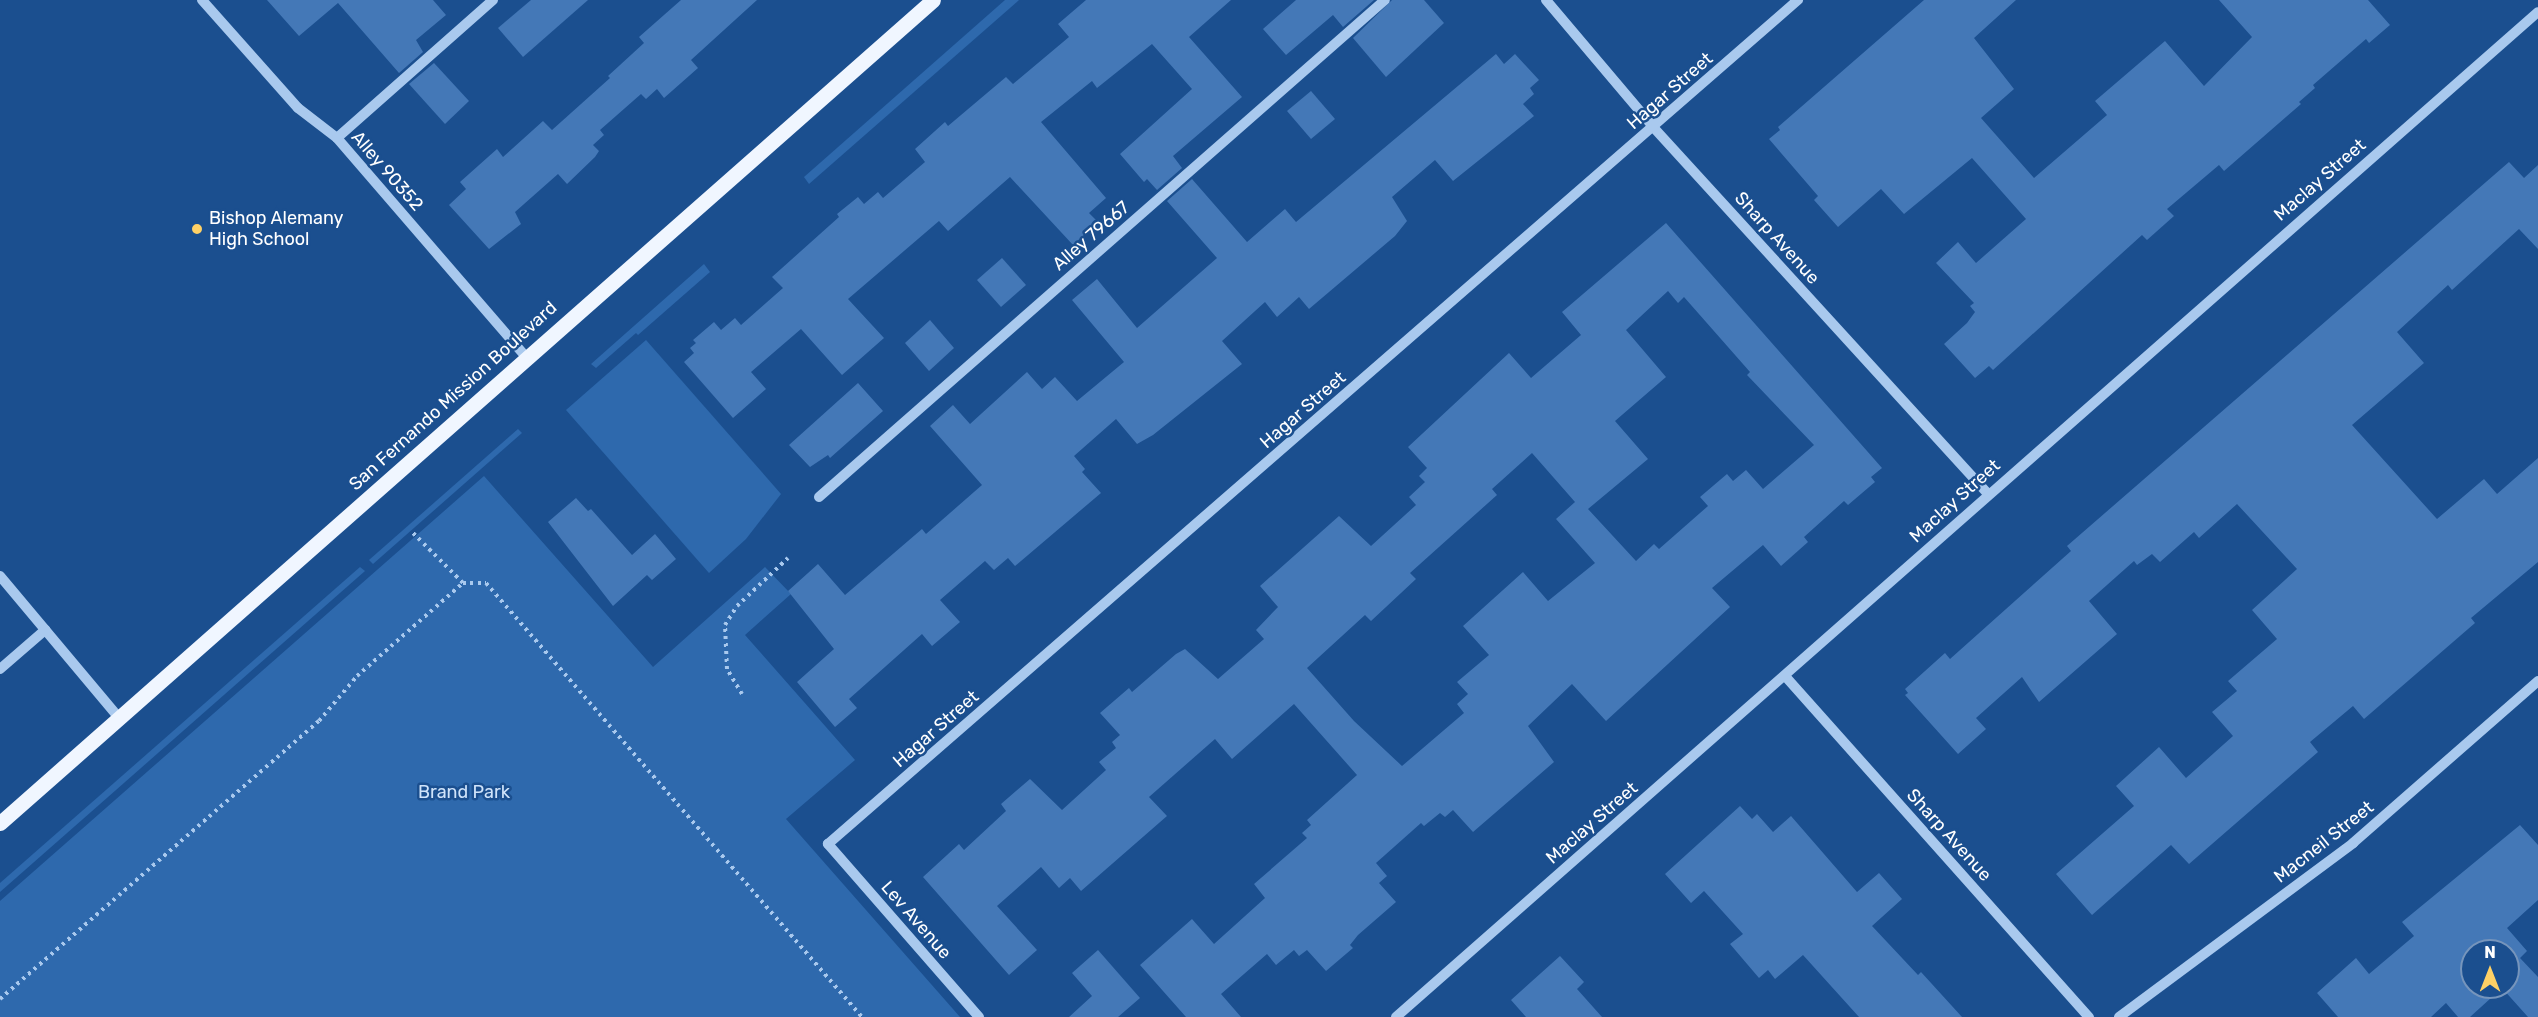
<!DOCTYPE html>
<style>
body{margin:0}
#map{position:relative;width:2538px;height:1017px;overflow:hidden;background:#1b4f8f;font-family:Rubik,sans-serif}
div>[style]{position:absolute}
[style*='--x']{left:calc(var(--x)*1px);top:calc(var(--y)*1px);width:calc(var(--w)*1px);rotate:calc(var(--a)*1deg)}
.green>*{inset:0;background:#2e69ad}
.building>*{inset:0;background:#4478b7}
.path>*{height:4px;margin-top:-2px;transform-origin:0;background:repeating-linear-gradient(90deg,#a9c9ee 0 3px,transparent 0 7.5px)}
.minor>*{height:10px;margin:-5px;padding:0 5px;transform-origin:5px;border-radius:5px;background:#a9c9ee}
.major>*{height:15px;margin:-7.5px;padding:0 7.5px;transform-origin:7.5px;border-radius:7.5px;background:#f0f6ff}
.dots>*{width:16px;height:16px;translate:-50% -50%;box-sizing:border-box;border:3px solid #1b4f8f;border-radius:50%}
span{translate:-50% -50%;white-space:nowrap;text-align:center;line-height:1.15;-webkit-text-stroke:5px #1b4f8f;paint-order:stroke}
.street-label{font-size:18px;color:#fff}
.poi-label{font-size:18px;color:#fff}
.left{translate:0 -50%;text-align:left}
.park-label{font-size:18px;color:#cfe3fa}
.north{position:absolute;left:2460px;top:939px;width:60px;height:60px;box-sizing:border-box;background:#1b4f8f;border:2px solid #7695bc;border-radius:50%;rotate:0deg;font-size:16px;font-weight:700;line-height:24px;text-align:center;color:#fff}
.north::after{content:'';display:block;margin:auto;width:21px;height:27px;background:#ffd166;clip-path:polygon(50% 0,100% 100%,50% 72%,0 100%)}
</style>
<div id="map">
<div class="green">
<i style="clip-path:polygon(1005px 0,1019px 0,809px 184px,804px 177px)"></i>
<i style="clip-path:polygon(704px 264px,710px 272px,638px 335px,636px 333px,596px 368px,591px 364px)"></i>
<i style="clip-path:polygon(646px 340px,781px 494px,746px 539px,709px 573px,566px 410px)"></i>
<i style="clip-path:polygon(518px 429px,522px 433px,373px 564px,369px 560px)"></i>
<i style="clip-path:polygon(484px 476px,653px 667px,765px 567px,791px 594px,745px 635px,855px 760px,786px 819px,960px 1017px,0 1017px,0 901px)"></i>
<i style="clip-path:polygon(360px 567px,365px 571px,0 892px,0 883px)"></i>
</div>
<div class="building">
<i style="clip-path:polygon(267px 0,433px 0,446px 15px,416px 40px,423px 52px,399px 73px,338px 3px,299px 36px)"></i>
<i style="clip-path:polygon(531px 0,588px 0,523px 57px,498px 28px)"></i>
<i style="clip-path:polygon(681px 0,757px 0,691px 60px,698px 68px,664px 98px,657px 89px,646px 99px,641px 94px,600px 130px,604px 135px,593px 145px,599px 151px,595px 157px,567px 184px,558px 174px,515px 212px,521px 224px,489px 249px,449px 205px,466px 189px,460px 182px,497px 149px,503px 157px,543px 121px,552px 130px,610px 78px,608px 76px,644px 43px,639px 37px)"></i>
<i style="clip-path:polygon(1086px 0,1231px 0,1189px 37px,1242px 97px,1173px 156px,1182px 168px,1157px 190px,1147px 179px,1144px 182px,1120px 154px,1192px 89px,1152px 44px,1097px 88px,1092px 81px,1041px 122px,1106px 198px,1089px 213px,1098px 222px,1073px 245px,1010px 177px,948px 231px,939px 221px,848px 299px,884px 338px,842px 375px,801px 329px,751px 372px,766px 389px,733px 418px,684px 362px,694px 353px,690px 348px,696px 343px,693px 340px,714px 322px,721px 330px,735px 318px,741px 325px,783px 288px,772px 277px,839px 217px,837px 214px,858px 197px,864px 204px,878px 192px,883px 198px,925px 162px,915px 149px,945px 122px,948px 126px,1006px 77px,1013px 84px,1069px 37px,1058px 24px)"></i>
<i style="clip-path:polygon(1296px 0,1374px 0,1343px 27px,1333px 15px,1286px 55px,1263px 29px)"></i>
<i style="clip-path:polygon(1392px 0,1424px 0,1444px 23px,1386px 77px,1353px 38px)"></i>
<i style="clip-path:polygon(1924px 0,2016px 0,1974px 38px,2014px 89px,1981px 118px,2034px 178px,2107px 115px,2095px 101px,2165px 41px,2204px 86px,2252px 37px,2219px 0,2368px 0,2390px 25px,2369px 43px,2366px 39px,2313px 85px,2315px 88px,2299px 102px,2301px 104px,2224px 171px,2219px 165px,2167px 209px,2174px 216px,2147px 240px,2142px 235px,1993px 370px,1989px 366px,1975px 378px,1944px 344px,1967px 323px,1975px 312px,1970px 306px,1974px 303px,1936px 263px,1958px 242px,1976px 263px,2026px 219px,1972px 158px,1904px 214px,1881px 189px,1838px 227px,1814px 200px,1818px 196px,1769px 139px,1780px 130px,1778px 127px)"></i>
<i style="clip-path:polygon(1496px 54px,1504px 64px,1515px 54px,1539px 80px,1530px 88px,1534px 94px,1523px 104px,1534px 116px,1453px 181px,1435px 160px,1392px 197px,1407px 221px,1395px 236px,1309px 309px,1299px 297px,1277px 317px,1265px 302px,1222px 341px,1242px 364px,1153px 435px,1137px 444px,1116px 419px,1074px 456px,1085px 469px,1082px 472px,1101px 493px,1015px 566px,1008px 558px,994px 570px,985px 561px,940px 600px,960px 622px,932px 646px,922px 634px,849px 699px,857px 708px,835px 727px,797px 682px,834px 649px,788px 591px,818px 564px,845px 595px,922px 529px,926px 534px,982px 485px,930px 426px,953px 405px,970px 424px,1027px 372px,1042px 389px,1055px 377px,1077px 401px,1124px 362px,1072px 300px,1097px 279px,1137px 328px,1217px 258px,1167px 201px,1192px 179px,1247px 242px,1285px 209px,1296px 222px)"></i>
<i style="clip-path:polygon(434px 63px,469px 101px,445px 124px,409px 84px)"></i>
<i style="clip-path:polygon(1311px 91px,1335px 119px,1311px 139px,1287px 111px)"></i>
<i style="clip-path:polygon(2509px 162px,2524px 178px,2538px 165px,2538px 249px,2519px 229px,2452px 290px,2448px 285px,2397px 332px,2424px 363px,2352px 425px,2437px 519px,2484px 479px,2497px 494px,2538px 458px,2538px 562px,2471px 618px,2475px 623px,2364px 719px,2353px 706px,2310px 742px,2318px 752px,2189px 864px,2171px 845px,2092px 915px,2056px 874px,2134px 806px,2116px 786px,2159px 747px,2186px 778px,2233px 736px,2212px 712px,2237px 691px,2228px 681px,2277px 639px,2252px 610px,2297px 569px,2237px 504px,2199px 538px,2194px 532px,2160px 562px,2152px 554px,2137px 565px,2134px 561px,2089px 601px,2117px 634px,2039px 702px,2022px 677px,1976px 718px,1986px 729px,1958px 754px,1905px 695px,1908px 693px,1905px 689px,1945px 653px,1950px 659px,2071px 551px,2067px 546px)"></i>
<i style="clip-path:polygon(evenodd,1666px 223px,1882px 468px,1871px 477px,1875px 482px,1848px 505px,1844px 501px,1804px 537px,1808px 542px,1781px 566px,1763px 545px,1712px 588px,1730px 607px,1606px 721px,1572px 684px,1528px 726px,1554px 762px,1473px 832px,1453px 810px,1445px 817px,1440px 813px,1424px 826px,1421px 823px,1376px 863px,1387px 876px,1379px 883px,1396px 902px,1358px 935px,1350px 945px,1353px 948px,1326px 971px,1307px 950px,1299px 956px,1294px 950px,1276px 965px,1267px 954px,1221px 994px,1241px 1017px,1186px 1017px,1140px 965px,1192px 919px,1214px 944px,1265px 898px,1254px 884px,1307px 838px,1302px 833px,1311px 825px,1307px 820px,1357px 775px,1294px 704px,1232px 759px,1215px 739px,1149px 797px,1167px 816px,1081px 891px,1070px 878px,1059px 888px,1041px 867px,997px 906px,1037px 950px,1009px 975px,923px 877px,959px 844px,964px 850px,1006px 811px,1001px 804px,1030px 779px,1062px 810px,1106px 770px,1099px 762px,1116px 748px,1112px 742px,1120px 735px,1100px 713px,1129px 688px,1132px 692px,1176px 654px,1185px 649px,1218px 679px,1264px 639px,1256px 630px,1278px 607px,1260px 586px,1339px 516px,1371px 546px,1416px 505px,1409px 497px,1425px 482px,1419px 476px,1427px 468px,1408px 447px,1509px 353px,1531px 378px,1581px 335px,1562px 312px,1666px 223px,1668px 291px,1678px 303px,1684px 297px,1750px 372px,1747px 375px,1814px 445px,1763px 489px,1746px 470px,1733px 481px,1727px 474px,1700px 497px,1708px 506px,1659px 549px,1654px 544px,1636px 561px,1588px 509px,1648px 459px,1615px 421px,1666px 377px,1626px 330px,1668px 291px,1666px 223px,1532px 453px,1575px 502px,1556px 519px,1595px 563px,1548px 601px,1523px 572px,1463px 626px,1489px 655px,1457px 682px,1468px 694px,1457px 704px,1464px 713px,1402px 766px,1354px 721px,1307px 668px,1365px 615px,1371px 621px,1416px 579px,1410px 573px,1497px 495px,1492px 489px,1532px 453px)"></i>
<i style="clip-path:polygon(1002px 258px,1026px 285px,1001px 307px,977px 280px)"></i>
<i style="clip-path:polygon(930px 320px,954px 348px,929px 371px,905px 343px)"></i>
<i style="clip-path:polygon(858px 383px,883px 411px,830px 458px,828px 455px,810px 467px,789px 445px)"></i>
<i style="clip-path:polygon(576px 498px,588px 511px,591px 509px,632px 555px,655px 534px,676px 559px,652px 580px,647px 575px,613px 606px,548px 522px)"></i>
<i style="clip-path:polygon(1740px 806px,1752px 819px,1757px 814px,1773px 832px,1791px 816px,1857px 892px,1879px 873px,1902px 899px,1872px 926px,1918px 975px,1921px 972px,1962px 1017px,1859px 1017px,1803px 955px,1775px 979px,1768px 970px,1759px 978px,1730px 944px,1743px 934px,1704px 891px,1691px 903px,1665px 874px)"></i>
<i style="clip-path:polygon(evenodd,2520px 825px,2538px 845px,2538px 900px,2507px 928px,2527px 951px,2520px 958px,2538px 977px,2538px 1017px,2528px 1017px,2502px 988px,2470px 1017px,2458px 1017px,2446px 1003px,2431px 1017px,2338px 1017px,2317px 993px,2356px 958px,2369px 974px,2414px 936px,2402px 922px,2520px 825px,2472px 951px,2508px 951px,2508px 987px,2472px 987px,2472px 951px)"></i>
<i style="clip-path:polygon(1098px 950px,1140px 998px,1118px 1017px,1069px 1017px,1092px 996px,1072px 973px)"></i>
<i style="clip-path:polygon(1560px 956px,1584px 982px,1577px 989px,1602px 1017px,1526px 1017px,1511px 1000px)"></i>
</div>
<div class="path">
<i style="--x:413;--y:533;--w:71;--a:45"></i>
<i style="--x:742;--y:694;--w:29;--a:-121"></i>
<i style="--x:727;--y:669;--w:44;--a:-92.6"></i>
<i style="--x:725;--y:625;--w:22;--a:-58"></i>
<i style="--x:737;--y:606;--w:70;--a:-43.3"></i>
<i style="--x:0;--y:999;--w:423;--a:-41.1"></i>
<i style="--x:319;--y:721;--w:59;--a:-49.8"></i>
<i style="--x:357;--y:676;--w:141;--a:-41.3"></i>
<i style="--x:463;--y:583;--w:23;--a:0"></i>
<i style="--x:486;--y:583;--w:574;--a:49.1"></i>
</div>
<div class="minor">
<i style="--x:202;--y:0;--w:144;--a:48.4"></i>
<i style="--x:298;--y:108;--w:49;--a:37.6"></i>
<i style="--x:493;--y:0;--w:208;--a:138.5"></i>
<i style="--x:337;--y:138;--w:288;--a:49.2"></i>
<i style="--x:1546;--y:0;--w:167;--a:49.8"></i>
<i style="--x:1654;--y:128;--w:495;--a:47.6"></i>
<i style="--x:819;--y:497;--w:753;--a:-41.29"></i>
<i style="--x:0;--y:576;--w:185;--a:50"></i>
<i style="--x:0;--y:669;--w:60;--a:-40.9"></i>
<i style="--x:1785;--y:676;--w:457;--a:48.3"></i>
<i style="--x:979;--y:1017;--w:230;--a:-131.1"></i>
<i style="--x:828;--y:844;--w:1286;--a:-41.03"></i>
<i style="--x:1396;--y:1017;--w:1521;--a:-41.35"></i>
<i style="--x:2119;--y:1017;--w:292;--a:-36.6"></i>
<i style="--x:2353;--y:843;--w:246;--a:-41.2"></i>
</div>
<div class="major">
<i style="--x:0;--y:823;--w:1244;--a:-41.42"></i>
</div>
<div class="dots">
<i style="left:197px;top:229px;background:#ffd166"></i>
</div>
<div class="street-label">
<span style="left:1670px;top:91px;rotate:-41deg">Hagar Street</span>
<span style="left:387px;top:171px;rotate:49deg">Alley 90352</span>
<span style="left:2320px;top:180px;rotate:-41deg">Maclay Street</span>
<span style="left:1091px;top:236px;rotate:-41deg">Alley 79667</span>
<span style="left:1777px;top:238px;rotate:48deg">Sharp Avenue</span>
<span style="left:453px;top:396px;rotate:-42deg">San Fernando Mission Boulevard</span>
<span style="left:1303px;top:410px;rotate:-41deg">Hagar Street</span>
<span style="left:1955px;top:501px;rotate:-42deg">Maclay Street</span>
<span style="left:936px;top:729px;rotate:-41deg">Hagar Street</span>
<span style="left:1592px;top:823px;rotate:-41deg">Maclay Street</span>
<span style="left:1949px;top:835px;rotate:48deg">Sharp Avenue</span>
<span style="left:2324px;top:842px;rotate:-38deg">Macneil Street</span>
<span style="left:916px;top:920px;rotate:49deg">Lev Avenue</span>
</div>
<div class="poi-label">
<span class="left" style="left:209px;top:229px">Bishop Alemany<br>High School</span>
</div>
<div class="park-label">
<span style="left:464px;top:792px">Brand Park</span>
</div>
<div class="north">N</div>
</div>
